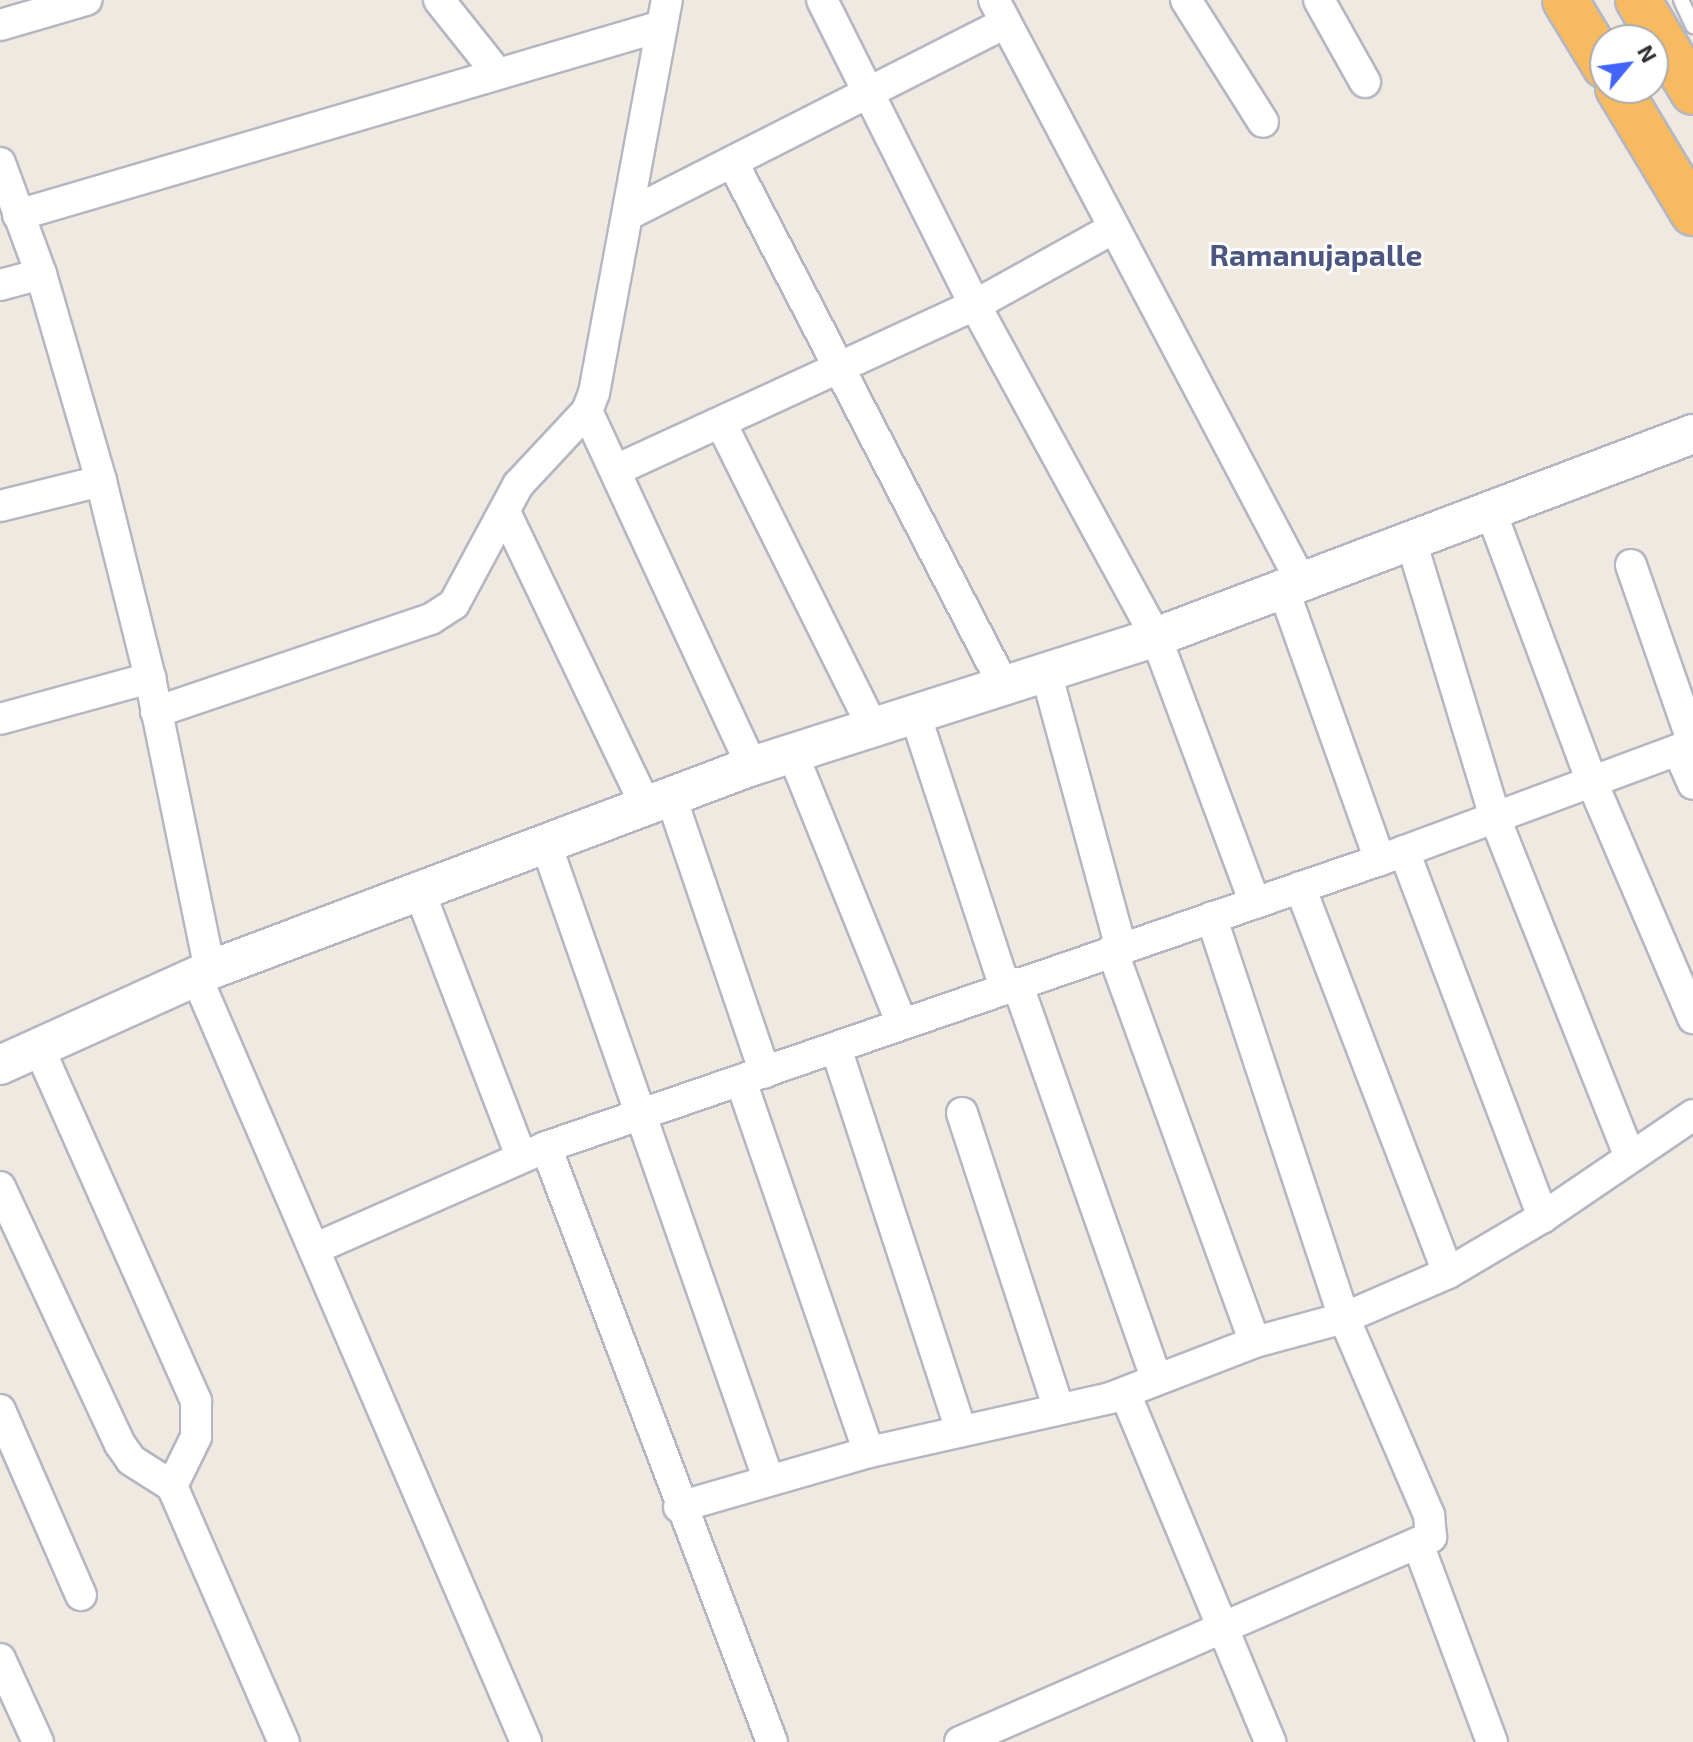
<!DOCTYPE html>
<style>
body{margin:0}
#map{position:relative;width:1693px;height:1742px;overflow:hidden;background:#efe9e1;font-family:"Exo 2",sans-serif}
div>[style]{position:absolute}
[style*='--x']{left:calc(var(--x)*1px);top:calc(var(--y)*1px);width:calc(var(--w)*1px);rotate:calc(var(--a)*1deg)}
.roads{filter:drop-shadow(2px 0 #b4b7c1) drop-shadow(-2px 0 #b4b7c1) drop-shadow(0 2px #b4b7c1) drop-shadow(0 -2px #b4b7c1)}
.service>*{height:14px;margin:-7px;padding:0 7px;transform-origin:7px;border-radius:7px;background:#fff}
.minor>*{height:30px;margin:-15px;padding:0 15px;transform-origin:15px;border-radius:15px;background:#fff}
.tertiary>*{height:38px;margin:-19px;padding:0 19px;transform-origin:19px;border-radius:19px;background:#fff}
.trunk>*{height:44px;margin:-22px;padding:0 22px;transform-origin:22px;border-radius:22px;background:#f8ba60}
span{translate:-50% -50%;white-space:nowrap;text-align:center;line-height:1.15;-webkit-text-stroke:6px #fff;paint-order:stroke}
.quarter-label{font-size:30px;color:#4d5680;font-weight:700}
.north{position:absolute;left:1589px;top:24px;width:80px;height:80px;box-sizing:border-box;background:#fff;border:2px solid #ababab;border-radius:50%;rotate:61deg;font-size:22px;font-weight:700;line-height:32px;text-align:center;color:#2e2e2e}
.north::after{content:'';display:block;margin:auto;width:28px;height:36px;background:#4264fb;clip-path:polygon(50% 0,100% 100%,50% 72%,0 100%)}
</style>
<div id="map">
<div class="roads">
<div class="service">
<i style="--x:1681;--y:0;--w:29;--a:65"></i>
</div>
<div class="minor">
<i style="--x:439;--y:0;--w:93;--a:51.5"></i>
<i style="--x:822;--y:0;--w:341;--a:63.4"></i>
<i style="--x:975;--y:305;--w:378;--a:61.4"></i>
<i style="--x:1156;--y:637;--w:284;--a:69.6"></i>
<i style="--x:994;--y:0;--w:657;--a:62.15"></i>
<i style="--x:1186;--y:0;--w:144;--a:57.7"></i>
<i style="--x:1319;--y:0;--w:94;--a:60.7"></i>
<i style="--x:0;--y:25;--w:90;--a:-16.2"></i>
<i style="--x:0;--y:163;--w:118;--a:69.7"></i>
<i style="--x:41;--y:274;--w:216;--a:73.8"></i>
<i style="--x:101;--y:481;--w:203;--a:76"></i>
<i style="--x:150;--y:678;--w:298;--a:78.4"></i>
<i style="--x:733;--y:163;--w:587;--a:62.61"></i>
<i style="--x:631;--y:213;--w:420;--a:-26.9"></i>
<i style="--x:18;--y:215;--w:671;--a:-16.36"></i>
<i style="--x:0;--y:285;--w:42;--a:-15"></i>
<i style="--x:587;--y:411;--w:391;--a:65.1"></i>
<i style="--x:722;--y:425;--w:336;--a:63.5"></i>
<i style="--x:616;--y:470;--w:395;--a:-24.7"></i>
<i style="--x:975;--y:305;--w:157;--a:-29"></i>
<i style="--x:0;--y:506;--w:104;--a:-13.9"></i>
<i style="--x:505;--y:512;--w:328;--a:64.4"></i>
<i style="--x:1491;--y:512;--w:288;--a:69.5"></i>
<i style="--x:1592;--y:782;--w:257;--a:66.8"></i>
<i style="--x:1412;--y:544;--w:286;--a:73.1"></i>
<i style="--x:1495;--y:818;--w:365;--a:68.3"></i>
<i style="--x:1631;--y:565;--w:188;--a:70.8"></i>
<i style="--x:1283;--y:588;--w:289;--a:70.4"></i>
<i style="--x:1046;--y:672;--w:286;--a:74.8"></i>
<i style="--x:156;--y:712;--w:290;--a:-18.7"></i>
<i style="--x:431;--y:619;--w:27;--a:-33"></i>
<i style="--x:454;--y:604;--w:135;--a:-61.7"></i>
<i style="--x:518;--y:485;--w:101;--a:-47"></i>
<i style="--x:587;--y:411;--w:19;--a:-69"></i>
<i style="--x:594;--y:393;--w:400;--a:-79.5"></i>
<i style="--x:915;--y:714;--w:287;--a:71.8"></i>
<i style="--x:0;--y:719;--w:156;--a:-15.3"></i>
<i style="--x:1678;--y:750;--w:37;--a:66"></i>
<i style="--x:792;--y:752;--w:293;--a:68"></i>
<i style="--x:672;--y:800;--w:288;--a:71.2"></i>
<i style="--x:547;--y:847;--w:669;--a:70.7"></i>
<i style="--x:1404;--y:851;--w:392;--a:69.2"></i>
<i style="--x:1300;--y:887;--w:413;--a:69"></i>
<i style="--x:420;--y:893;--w:282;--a:69"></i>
<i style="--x:1112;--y:950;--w:417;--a:70"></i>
<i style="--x:196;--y:976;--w:834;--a:66.69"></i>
<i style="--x:1017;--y:983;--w:418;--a:70.6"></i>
<i style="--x:38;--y:1046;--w:389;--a:66"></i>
<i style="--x:196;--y:1401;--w:36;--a:90"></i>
<i style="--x:196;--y:1437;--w:55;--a:116.1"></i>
<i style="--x:836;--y:1048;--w:402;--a:71.9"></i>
<i style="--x:741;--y:1081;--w:392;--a:71"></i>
<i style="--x:962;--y:1113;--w:311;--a:71.9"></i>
<i style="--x:546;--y:1147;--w:636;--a:69.2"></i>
<i style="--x:0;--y:1187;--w:284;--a:65"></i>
<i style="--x:120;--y:1444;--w:19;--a:55"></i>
<i style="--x:131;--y:1460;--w:49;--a:32.4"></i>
<i style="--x:172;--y:1486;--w:279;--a:66.4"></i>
<i style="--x:314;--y:1249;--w:253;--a:-23.7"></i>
<i style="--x:546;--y:1147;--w:882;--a:-18.99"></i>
<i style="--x:1380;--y:860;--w:334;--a:-20.3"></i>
<i style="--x:1125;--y:1393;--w:378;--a:67.4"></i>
<i style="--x:0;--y:1410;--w:202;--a:66.4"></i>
<i style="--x:679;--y:1507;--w:198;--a:-16.1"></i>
<i style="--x:869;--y:1452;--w:247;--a:-12.6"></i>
<i style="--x:1110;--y:1398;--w:155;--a:-21.1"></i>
<i style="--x:1255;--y:1342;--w:92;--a:-15.1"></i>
<i style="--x:1344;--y:1318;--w:113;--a:-23.4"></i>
<i style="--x:1448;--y:1273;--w:110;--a:-30.5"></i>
<i style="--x:1543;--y:1217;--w:181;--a:-34.2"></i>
<i style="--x:1418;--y:1544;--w:211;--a:69.5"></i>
<i style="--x:0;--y:1659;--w:91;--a:65.4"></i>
<i style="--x:960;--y:1742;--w:514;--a:-23.52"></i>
<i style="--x:1431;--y:1537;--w:22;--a:-95"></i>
<i style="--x:1429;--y:1515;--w:215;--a:-113.3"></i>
<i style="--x:1344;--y:1318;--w:422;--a:-108.3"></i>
</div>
<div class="tertiary">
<i style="--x:0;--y:1065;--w:230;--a:-24.3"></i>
<i style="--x:210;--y:970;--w:579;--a:-20.63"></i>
<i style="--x:752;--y:766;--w:424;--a:-17.7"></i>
<i style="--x:1156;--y:637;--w:574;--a:-20.71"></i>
</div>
<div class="trunk">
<i style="--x:1565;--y:0;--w:77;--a:58.8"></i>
<i style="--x:1638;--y:0;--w:107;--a:59.1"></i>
<i style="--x:1618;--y:88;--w:146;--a:59"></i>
</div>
</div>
<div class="quarter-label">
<span style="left:1316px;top:254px">Ramanujapalle</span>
</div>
<div class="north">N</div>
</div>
